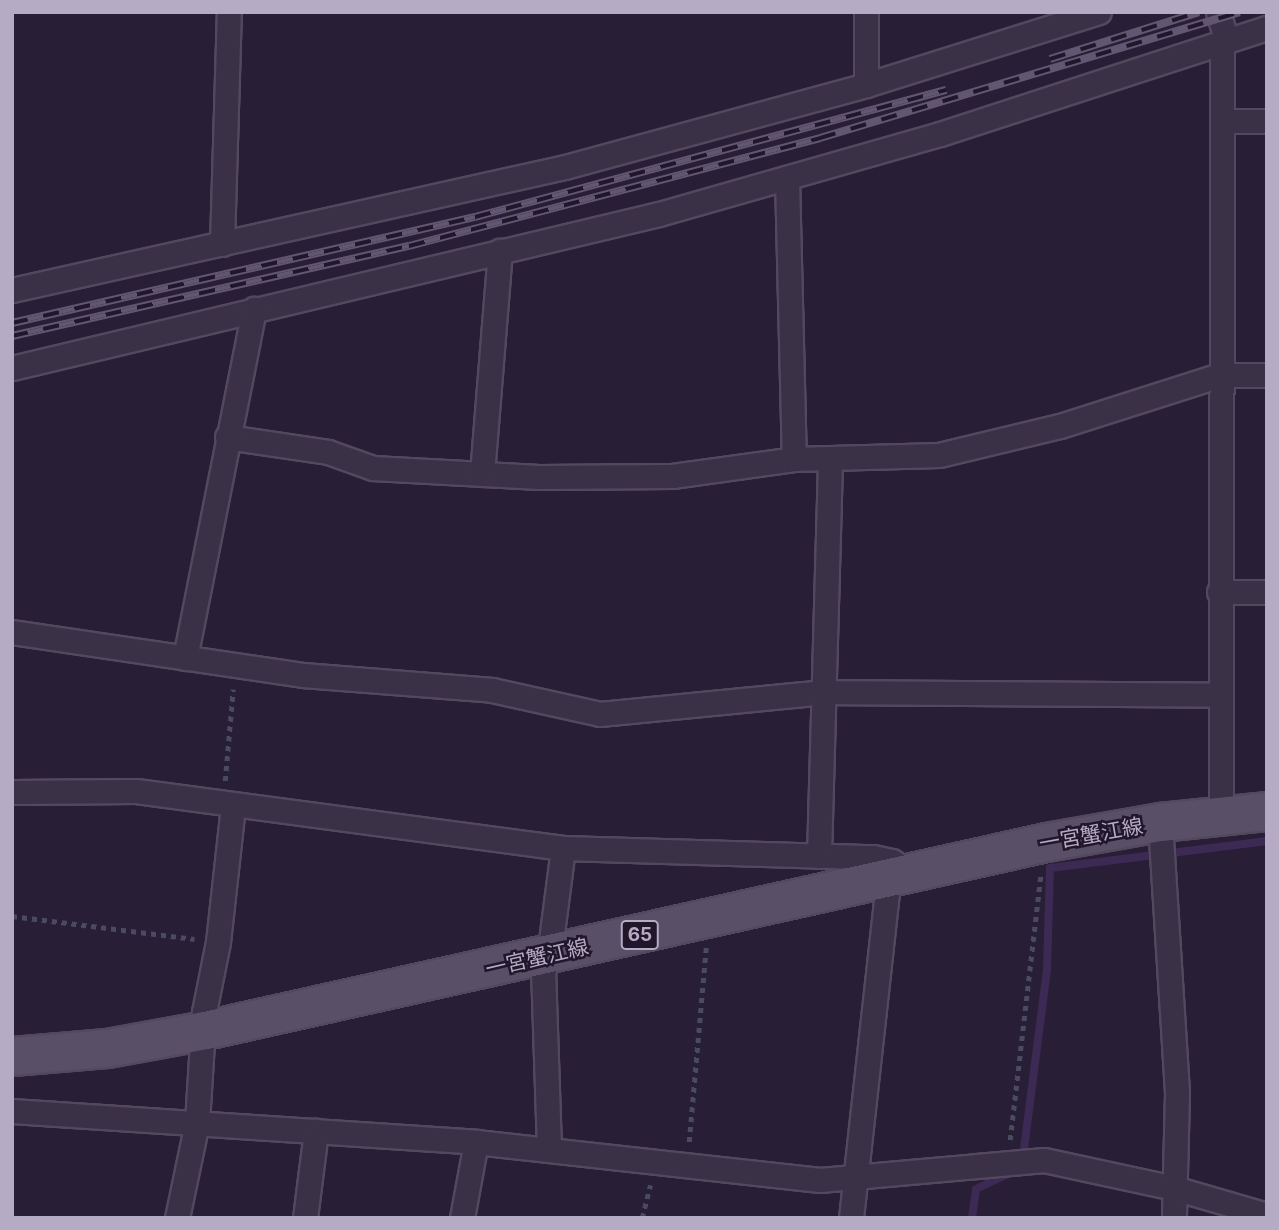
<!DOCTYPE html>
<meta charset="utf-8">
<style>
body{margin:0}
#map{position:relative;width:1279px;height:1230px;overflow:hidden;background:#281e36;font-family:Inter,"Noto Sans JP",sans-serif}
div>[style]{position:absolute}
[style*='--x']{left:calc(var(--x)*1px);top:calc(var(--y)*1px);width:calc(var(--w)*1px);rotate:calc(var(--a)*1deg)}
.stream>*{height:8px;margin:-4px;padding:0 4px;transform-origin:4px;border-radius:4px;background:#3c2a55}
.path>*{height:4.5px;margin-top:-2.25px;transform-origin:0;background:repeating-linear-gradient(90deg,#4a4a60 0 5px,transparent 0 10px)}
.roads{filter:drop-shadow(2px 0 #53495f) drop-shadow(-2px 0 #53495f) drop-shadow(0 2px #53495f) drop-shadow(0 -2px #53495f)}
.minor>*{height:23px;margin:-11.5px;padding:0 11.5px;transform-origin:11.5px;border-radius:11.5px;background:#3a3146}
.primary>*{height:37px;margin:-18.5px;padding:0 18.5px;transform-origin:18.5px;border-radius:18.5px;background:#594f67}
.rail>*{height:8px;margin-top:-4px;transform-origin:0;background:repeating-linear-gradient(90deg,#20172b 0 16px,#625771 0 32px);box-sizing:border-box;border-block:2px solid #625771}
span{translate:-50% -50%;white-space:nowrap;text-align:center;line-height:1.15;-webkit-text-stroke:5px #20172b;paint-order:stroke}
.shield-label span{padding:2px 5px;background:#20172b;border:2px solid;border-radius:5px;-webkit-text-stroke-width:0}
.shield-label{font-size:19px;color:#b6abc4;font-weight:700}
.street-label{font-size:21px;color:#b6abc4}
.frame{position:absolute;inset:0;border:14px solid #b6abc4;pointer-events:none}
</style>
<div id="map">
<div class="stream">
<i style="--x:1024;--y:1149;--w:181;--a:-82.7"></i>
<i style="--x:1047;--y:969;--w:101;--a:-88.3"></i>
<i style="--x:1050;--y:868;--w:219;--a:-7.1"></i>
<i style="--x:972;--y:1218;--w:29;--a:-82"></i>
<i style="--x:976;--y:1189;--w:42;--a:-25.3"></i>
</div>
<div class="path">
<i style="--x:225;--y:781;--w:92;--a:-85"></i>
<i style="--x:12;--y:916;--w:184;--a:7.2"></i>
<i style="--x:1010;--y:1140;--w:268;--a:-83.4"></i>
<i style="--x:689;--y:1142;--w:195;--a:-85"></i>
<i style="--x:642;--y:1218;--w:34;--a:-76"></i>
</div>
<div class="roads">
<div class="minor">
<i style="--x:866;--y:12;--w:73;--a:90"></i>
<i style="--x:1218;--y:12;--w:30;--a:73"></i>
<i style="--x:1223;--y:121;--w:44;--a:0"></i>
<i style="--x:787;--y:178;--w:281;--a:88.6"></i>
<i style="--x:222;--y:244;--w:232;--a:-88.3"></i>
<i style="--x:12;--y:290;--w:567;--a:-12.54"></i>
<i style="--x:565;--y:167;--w:312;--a:-15.2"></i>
<i style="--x:866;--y:85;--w:244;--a:-17.4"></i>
<i style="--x:12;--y:368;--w:665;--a:-13.39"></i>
<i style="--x:659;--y:214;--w:292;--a:-15.9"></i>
<i style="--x:940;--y:134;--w:344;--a:-18"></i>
<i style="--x:227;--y:437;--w:102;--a:8.4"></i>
<i style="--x:328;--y:452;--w:48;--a:19.6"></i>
<i style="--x:373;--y:468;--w:166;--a:3.1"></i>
<i style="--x:539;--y:477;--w:133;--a:-0.4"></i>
<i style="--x:672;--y:476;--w:123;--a:-7.9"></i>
<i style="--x:794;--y:459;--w:145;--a:-1.6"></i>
<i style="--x:939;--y:455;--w:124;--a:-13.5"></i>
<i style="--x:1060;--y:426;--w:168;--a:-17.7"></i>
<i style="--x:1220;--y:375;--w:47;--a:0"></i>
<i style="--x:482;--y:474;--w:224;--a:-85.4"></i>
<i style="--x:1219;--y:592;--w:48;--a:0"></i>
<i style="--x:12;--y:632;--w:294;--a:8.4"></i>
<i style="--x:303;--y:675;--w:190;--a:4.5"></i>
<i style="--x:492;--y:690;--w:111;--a:12.5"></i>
<i style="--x:600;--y:714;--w:224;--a:-5.6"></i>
<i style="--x:823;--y:692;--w:396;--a:0.4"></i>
<i style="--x:185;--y:658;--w:356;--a:-78.8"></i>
<i style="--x:12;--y:792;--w:124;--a:-0.5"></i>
<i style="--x:136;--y:791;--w:431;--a:7.6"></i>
<i style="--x:563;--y:848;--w:310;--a:1.7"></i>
<i style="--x:873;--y:857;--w:19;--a:12"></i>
<i style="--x:892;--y:861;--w:22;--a:34"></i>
<i style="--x:1221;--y:815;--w:773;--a:-89.93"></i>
<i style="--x:1160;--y:822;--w:272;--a:86.4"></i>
<i style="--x:1177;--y:1093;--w:125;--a:91.4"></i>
<i style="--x:819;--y:856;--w:397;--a:-88.4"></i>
<i style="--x:12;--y:1111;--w:465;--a:3.8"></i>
<i style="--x:476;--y:1142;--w:346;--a:6.3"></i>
<i style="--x:820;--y:1180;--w:225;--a:-5.1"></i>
<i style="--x:1044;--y:1160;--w:133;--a:12.2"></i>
<i style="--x:1174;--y:1188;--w:97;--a:16.2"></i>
<i style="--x:549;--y:1149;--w:178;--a:-91.9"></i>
<i style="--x:543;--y:971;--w:16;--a:-68"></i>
<i style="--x:549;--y:956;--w:109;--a:-82.6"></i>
<i style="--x:177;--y:1218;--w:98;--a:-78.2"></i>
<i style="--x:197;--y:1122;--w:110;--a:-86.4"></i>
<i style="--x:204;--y:1012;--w:71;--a:-78.7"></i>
<i style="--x:218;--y:942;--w:137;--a:-83.7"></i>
<i style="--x:305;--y:1218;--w:88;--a:-82.8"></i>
<i style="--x:462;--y:1218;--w:77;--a:-79.6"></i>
<i style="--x:851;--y:1218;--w:326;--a:-83.7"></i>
<i style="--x:887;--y:894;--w:15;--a:-113"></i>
</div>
<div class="primary">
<i style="--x:12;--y:1056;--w:95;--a:-4.8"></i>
<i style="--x:107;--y:1048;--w:100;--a:-10.4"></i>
<i style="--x:205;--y:1030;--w:862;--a:-12.6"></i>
<i style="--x:1046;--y:842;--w:116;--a:-10"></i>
<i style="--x:1160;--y:822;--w:108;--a:-5.9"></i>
</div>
</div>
<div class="rail">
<i style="--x:1050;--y:59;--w:156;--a:-17.5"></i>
<i style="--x:12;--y:323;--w:475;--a:-12.9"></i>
<i style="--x:475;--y:217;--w:488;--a:-15.1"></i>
<i style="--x:12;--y:336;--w:407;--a:-12.8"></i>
<i style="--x:409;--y:246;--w:425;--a:-14.7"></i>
<i style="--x:820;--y:138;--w:438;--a:-16.7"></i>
</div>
<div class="shield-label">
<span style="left:640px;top:935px">65</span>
</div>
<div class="street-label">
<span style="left:1091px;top:835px;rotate:-10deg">一宮蟹江線</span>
<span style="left:537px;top:958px;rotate:-13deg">一宮蟹江線</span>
</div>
<div class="frame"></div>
</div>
